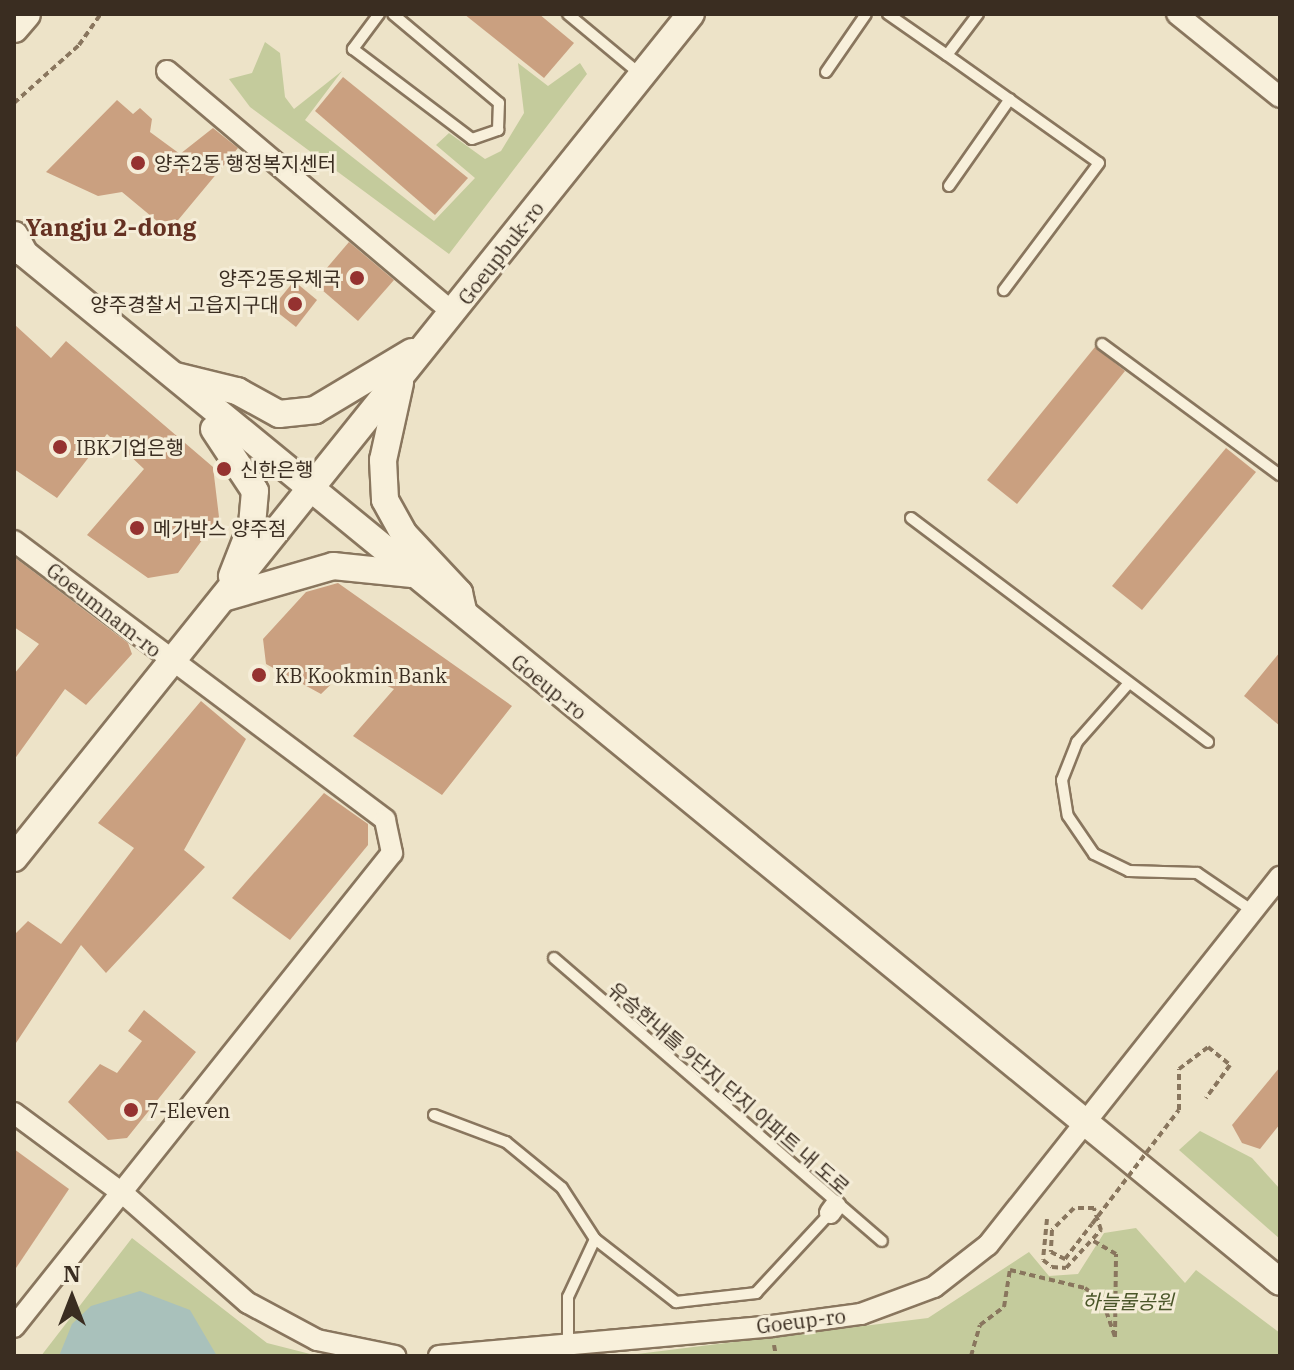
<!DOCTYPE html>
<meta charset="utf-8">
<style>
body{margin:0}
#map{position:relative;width:1294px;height:1370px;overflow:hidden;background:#ede3c8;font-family:"IBM Plex Serif","Noto Sans KR",serif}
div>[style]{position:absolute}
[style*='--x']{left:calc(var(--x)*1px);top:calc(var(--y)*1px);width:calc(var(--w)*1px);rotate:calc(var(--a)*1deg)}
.green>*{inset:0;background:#c4cb9c}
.water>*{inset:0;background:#a9c1bb}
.building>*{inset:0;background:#caa080}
.path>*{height:4px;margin-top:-2px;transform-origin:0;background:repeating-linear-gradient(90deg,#89765e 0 6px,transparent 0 10px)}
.roads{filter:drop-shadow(2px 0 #89765e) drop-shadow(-2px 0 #89765e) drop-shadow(0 2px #89765e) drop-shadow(0 -2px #89765e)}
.service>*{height:10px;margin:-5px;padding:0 5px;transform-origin:5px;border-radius:5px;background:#f8f0db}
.minor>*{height:20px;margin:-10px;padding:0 10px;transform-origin:10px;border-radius:10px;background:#f8f0db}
.tertiary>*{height:26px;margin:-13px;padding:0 13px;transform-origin:13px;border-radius:13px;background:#f8f0db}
.secondary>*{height:28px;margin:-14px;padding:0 14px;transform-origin:14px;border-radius:14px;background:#f8f0db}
.path-bridge>*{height:4px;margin-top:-2px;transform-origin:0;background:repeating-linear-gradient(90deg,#89765e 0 6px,transparent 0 10px)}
.dots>*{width:22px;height:22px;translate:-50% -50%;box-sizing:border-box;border:4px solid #f5edd8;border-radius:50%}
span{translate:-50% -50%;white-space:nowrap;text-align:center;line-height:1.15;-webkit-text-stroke:6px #f5edd8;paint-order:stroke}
.poi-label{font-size:20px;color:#3a2d21}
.left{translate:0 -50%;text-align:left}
.right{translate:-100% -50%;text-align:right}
.street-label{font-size:20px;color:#3a2d21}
.park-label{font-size:20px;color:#495528;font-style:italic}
.quarter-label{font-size:24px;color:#653122;font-weight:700}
.frame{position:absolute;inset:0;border:16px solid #3a2d21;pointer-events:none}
.north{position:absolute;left:32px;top:1258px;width:80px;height:80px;-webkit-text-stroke:6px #f5edd8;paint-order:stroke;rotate:0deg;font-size:22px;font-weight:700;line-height:32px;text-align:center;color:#3a2d21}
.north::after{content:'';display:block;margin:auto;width:28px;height:36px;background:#3a2d21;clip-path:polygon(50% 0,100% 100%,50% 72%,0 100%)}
</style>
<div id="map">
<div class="green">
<i style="clip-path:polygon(265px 42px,280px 53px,285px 97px,294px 109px,342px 71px,305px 120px,434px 221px,475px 178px,436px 145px,449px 133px,485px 159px,501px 151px,524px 113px,518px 63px,548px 86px,580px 63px,587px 74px,449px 254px,250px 107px,229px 79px,252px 73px)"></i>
<i style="clip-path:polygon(1200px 1131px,1252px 1158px,1280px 1189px,1280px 1239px,1179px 1150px)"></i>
<i style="clip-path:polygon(1136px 1228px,1185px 1283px,1196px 1270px,1280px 1333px,1280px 1356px,621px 1356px,928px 1318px,1029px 1252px,1049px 1276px,1078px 1274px,1104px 1233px)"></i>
<i style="clip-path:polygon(132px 1238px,267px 1343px,318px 1356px,41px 1356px)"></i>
</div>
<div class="water">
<i style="clip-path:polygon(140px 1291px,190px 1310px,217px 1356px,59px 1356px,72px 1324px,91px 1306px)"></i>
</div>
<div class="building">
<i style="clip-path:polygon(464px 14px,539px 14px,574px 43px,544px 78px)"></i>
<i style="clip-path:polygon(343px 77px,468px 178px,435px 215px,315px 111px)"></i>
<i style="clip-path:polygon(117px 100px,133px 114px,140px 108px,152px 119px,150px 132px,180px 154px,213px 128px,238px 148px,169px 231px,122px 192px,98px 196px,46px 172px)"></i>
<i style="clip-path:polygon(349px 242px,394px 280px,358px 321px,314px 283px)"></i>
<i style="clip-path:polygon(294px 281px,317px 300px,296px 327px,272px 308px)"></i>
<i style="clip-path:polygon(14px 324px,51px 358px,66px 341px,213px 467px,219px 517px,178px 573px,148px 578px,87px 535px,144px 469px,107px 434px,57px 498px,14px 469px)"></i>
<i style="clip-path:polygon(1095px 347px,1125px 371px,1017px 504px,987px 480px)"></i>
<i style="clip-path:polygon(1226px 448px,1256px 472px,1142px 610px,1112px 586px)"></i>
<i style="clip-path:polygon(14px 557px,128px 643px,132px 654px,86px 705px,65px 689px,14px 760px,14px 674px,39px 644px,14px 627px)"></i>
<i style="clip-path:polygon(338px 583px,512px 706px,442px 795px,353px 736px,394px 689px,348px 668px,321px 694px,266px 664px,263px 639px,306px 592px)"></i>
<i style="clip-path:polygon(1280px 652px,1280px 726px,1244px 696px)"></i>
<i style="clip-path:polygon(201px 701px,246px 739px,184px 850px,205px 867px,106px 973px,81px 945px,14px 1046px,14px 935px,28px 921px,61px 944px,134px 848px,98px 823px)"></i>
<i style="clip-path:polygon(324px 793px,368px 824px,368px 845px,290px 940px,232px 898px)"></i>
<i style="clip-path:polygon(144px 1010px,196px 1052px,127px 1138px,108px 1140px,68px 1102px,100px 1064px,117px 1073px,142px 1041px,128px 1031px)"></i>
<i style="clip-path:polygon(1280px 1067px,1280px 1124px,1260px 1149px,1242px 1143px,1232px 1125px)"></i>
<i style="clip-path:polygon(14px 1149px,69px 1189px,14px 1271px)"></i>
</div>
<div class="path">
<i style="--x:14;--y:103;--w:87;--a:-41.7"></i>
<i style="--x:79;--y:45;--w:38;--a:-55"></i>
<i style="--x:1179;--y:1110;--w:41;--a:-90"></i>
<i style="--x:1179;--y:1069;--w:36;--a:-37"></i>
<i style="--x:1208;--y:1047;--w:28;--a:39"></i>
<i style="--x:1230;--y:1065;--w:41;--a:126"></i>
<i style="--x:1047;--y:1219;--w:41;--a:95.6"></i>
<i style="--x:1043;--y:1260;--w:11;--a:38"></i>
<i style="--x:1052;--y:1267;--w:14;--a:4"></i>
<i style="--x:1066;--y:1268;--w:52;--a:-47.4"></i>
<i style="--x:1101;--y:1230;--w:23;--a:-108"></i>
<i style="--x:1094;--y:1208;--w:20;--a:180"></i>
<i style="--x:1074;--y:1208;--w:31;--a:135"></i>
<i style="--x:1052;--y:1230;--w:22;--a:93"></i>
<i style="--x:1051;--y:1252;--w:16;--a:27"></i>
<i style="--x:1065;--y:1259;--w:44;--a:-52.4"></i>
<i style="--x:774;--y:1345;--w:11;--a:80"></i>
<i style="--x:971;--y:1356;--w:32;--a:-74"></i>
<i style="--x:980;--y:1325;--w:30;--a:-37"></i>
<i style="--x:1004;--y:1307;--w:37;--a:-81"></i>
<i style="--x:1010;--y:1270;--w:77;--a:13.5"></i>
<i style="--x:1085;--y:1288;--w:23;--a:38"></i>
<i style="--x:1103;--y:1302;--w:37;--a:71"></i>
<i style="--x:1115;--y:1337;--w:83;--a:-89.3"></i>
<i style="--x:1116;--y:1254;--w:28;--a:-150"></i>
</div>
<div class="roads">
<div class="service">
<i style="--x:379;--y:14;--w:44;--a:126.6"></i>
<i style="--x:353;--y:49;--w:149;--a:37.1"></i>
<i style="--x:472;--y:139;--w:28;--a:-19"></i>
<i style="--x:498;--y:130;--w:27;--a:-88"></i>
<i style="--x:499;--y:103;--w:138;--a:-140"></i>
<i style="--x:568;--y:14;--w:94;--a:39.8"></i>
<i style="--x:888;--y:14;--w:72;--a:34.8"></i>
<i style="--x:978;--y:14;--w:51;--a:127.1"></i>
<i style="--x:947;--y:55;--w:186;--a:35.4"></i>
<i style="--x:1099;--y:163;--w:159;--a:126.8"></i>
<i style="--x:826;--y:72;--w:70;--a:-55.4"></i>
<i style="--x:949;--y:186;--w:106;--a:-55"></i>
<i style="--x:1102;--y:344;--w:221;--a:36.4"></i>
<i style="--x:911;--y:518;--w:372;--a:37"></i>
<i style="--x:1129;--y:683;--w:79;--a:131.4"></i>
<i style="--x:1077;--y:742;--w:41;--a:111.5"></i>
<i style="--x:1062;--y:780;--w:36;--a:81"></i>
<i style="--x:1068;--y:816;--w:46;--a:55.6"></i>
<i style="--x:1094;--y:854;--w:39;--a:26"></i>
<i style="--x:1129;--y:871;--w:68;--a:1.7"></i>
<i style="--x:1197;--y:873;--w:68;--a:34.2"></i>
<i style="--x:554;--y:958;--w:433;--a:40.8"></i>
<i style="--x:434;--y:1115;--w:77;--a:20.6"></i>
<i style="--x:506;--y:1142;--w:72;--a:39.4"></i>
<i style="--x:562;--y:1188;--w:61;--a:57.1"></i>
<i style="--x:568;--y:1344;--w:47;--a:-90"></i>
<i style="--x:568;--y:1297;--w:64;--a:-65"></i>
<i style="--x:595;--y:1239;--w:103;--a:37.9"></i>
<i style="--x:676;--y:1302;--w:81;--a:-6.4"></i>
<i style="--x:756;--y:1293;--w:109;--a:-47.2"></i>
</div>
<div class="minor">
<i style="--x:1177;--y:14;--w:132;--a:38.9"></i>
<i style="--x:167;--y:71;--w:375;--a:40.2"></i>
<i style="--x:14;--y:541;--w:464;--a:36.9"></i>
<i style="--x:385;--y:820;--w:34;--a:78"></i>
<i style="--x:392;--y:853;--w:606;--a:128.57"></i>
<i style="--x:14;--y:1113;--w:139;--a:36.5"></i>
<i style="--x:126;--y:1196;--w:162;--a:41.3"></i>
<i style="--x:248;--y:1303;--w:78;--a:28.2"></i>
<i style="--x:317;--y:1340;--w:80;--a:11.6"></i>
<i style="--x:830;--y:1213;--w:9;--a:-54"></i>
<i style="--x:439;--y:1356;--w:334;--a:-5.1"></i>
<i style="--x:772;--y:1326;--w:90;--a:-7.7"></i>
<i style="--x:861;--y:1314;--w:78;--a:-20.3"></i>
<i style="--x:934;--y:1287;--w:68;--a:-37.9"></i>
<i style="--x:988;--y:1245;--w:470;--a:-51.6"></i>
</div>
<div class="tertiary">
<i style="--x:14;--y:245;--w:1636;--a:39.32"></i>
<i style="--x:176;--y:376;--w:63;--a:13.8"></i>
<i style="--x:237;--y:391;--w:48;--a:28.7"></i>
<i style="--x:279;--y:414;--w:36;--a:-6"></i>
<i style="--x:315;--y:410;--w:113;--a:-30.9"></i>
<i style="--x:400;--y:383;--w:79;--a:102.4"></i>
<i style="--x:383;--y:460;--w:40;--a:87.1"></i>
<i style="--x:385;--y:500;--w:39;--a:61"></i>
<i style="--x:404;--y:534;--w:81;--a:47"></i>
<i style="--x:459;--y:593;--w:18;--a:77"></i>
<i style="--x:214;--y:429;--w:74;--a:56.5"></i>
<i style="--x:255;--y:491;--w:34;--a:95"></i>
<i style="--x:252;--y:525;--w:55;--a:111.4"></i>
<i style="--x:223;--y:598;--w:115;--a:-16.2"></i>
<i style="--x:333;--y:566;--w:77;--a:5.9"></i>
<i style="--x:14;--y:858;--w:1082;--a:-51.27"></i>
</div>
<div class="secondary">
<i style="--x:14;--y:28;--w:18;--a:-49"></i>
<i style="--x:14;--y:236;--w:17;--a:62"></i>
</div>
</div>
<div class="path-bridge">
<i style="--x:1092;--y:1224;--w:143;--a:-52.7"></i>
</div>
<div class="dots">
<i style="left:138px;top:163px;background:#953230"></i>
<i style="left:357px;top:278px;background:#953230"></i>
<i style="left:295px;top:304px;background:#953230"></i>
<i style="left:60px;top:447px;background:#953230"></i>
<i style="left:224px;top:469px;background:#953230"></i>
<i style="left:137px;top:528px;background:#953230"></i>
<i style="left:259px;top:675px;background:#953230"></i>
<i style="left:131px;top:1110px;background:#953230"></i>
</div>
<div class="poi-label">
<span class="left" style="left:154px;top:163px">양주2동 행정복지센터</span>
<span class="right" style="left:341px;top:278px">양주2동우체국</span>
<span class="right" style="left:279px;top:304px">양주경찰서 고읍지구대</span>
<span class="left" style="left:76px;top:447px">IBK기업은행</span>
<span class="left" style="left:240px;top:469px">신한은행</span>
<span class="left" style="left:153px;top:528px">메가박스 양주점</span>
<span class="left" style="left:275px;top:675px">KB Kookmin Bank</span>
<span class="left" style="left:147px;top:1110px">7-Eleven</span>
</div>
<div class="street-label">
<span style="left:501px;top:253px;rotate:-52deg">Goeupbuk-ro</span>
<span style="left:104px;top:610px;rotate:38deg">Goeumnam-ro</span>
<span style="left:549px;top:687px;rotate:39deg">Goeup-ro</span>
<span style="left:729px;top:1088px;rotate:41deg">유승한내들 9단지 단지 아파트 내 도로</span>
<span style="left:801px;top:1321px;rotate:-7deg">Goeup-ro</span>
</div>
<div class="park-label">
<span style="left:1128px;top:1301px">하늘물공원</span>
</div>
<div class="quarter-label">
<span style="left:111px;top:228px">Yangju 2-dong</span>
</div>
<div class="frame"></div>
<div class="north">N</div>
</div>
